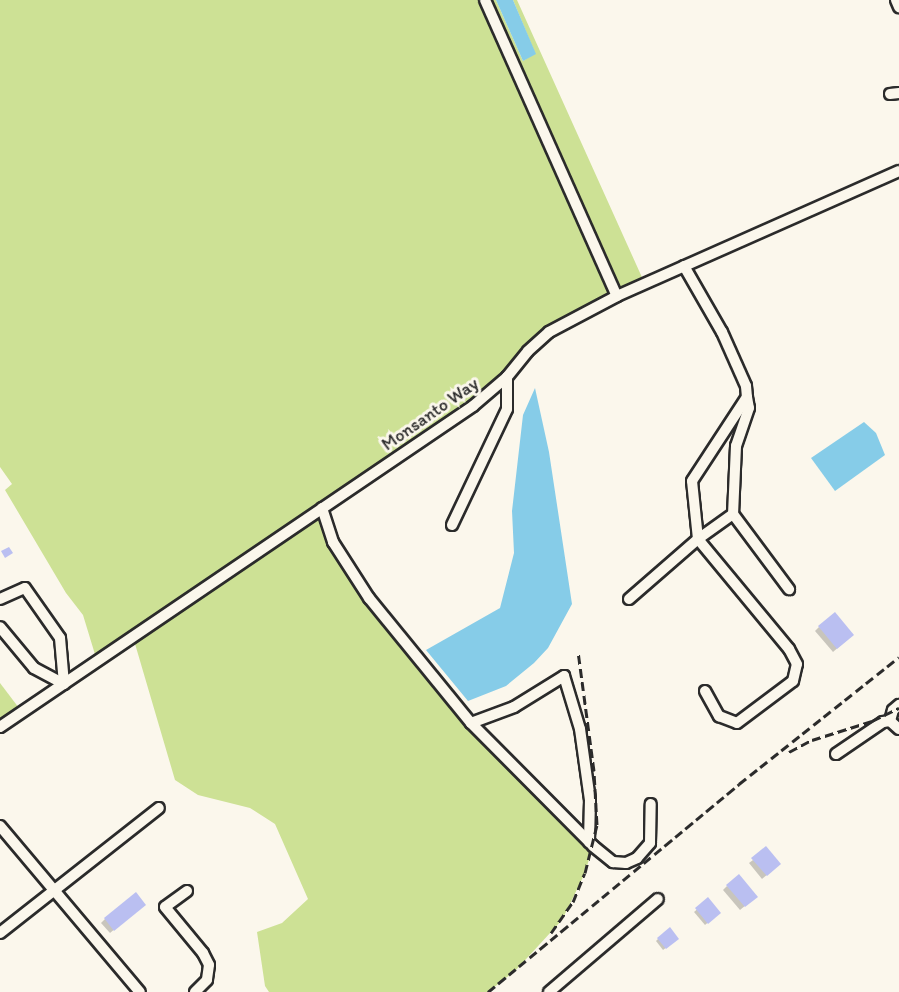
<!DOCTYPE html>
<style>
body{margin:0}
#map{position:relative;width:899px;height:992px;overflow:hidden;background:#fbf7ec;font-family:Itim,sans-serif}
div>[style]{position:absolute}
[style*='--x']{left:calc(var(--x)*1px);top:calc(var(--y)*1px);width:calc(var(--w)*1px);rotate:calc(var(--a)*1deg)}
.green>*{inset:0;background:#cde195}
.water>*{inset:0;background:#86cce8}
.shadow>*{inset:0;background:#0003}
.building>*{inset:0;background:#babff1}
.roads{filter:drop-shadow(2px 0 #2b2b2b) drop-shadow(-2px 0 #2b2b2b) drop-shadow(0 2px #2b2b2b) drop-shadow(0 -2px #2b2b2b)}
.minor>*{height:10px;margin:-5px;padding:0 5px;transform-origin:5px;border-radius:5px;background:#fbf7ec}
.rail>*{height:3px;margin-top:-1.5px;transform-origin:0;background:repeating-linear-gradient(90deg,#2b2b2b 0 9px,transparent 0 13.5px)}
span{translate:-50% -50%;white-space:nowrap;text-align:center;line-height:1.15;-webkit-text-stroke:6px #fbf7ec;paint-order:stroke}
.street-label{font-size:18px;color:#2b2b2b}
</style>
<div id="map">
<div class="green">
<i style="clip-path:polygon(0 0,496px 0,523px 61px,535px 53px,513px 0,517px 0,645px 284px,549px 332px,507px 377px,322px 509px,333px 542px,471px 723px,593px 846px,585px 873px,562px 920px,516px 970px,488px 992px,269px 992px,265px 986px,257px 932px,282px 923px,308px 899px,275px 824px,250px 808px,198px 795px,175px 780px,133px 637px,97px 661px,83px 615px,66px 593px,5px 490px,12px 484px,0 467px)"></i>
<i style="clip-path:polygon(0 683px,22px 712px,0 727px)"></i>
</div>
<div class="water">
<i style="clip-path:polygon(496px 0,513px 0,536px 54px,523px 61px)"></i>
<i style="clip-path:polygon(535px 388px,549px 452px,572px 604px,548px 648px,534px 663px,506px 686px,468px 701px,426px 650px,500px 608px,514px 553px,512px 511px,523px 415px)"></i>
<i style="clip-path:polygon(864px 422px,876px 433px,885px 455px,835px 491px,811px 458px)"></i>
</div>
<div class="shadow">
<i style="clip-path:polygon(819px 627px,848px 639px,833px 652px,815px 631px)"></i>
<i style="clip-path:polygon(753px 860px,775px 868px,762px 879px,749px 863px)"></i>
<i style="clip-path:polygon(727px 886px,752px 900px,740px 910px,723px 890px)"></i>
<i style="clip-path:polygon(708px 900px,719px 913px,705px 925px,694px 912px)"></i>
<i style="clip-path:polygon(140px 908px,110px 933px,101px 923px,105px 919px)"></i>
<i style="clip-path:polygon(658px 939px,675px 941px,663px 950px,656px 941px)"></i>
</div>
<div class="building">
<i style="clip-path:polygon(9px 547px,13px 553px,5px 558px,1px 551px)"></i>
<i style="clip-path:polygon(835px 612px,854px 635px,837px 649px,818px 626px)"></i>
<i style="clip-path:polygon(766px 846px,781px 864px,767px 876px,751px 858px)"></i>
<i style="clip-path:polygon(739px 874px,758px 897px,745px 907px,726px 885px)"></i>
<i style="clip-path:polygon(136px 892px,146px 905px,114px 931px,104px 918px)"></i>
<i style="clip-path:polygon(708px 897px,721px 913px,708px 924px,695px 908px)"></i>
<i style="clip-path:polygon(670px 927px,679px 939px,666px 949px,657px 938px)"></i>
</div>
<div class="roads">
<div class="minor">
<i style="--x:485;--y:0;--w:324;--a:66"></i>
<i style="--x:896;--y:0;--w:8;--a:67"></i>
<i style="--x:890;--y:94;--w:9;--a:-6"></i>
<i style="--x:684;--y:266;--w:76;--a:60.1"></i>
<i style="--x:722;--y:332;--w:59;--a:66"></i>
<i style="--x:746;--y:386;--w:11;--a:85"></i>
<i style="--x:322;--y:508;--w:36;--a:72"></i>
<i style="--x:333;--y:542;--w:67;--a:57.3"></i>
<i style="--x:369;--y:598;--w:161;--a:50.8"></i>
<i style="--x:471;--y:723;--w:173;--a:45.2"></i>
<i style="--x:593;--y:846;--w:26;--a:39"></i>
<i style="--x:613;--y:862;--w:13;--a:4"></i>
<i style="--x:626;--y:863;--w:12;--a:-24"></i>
<i style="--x:637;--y:858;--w:20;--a:-49"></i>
<i style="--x:650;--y:843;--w:39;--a:-89"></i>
<i style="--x:452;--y:525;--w:128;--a:-64.6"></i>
<i style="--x:507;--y:409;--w:32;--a:-90"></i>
<i style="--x:0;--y:599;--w:27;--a:-24"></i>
<i style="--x:25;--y:588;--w:61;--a:55"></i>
<i style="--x:60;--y:638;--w:46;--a:85"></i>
<i style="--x:64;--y:684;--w:34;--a:-152"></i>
<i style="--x:34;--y:668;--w:53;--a:-129.7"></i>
<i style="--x:629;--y:599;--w:91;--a:-41"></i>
<i style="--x:698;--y:539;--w:43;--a:-35.5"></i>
<i style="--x:733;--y:514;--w:94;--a:53.3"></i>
<i style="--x:705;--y:691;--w:29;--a:61"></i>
<i style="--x:719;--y:716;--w:19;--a:21"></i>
<i style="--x:737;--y:723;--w:70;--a:-36.9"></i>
<i style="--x:793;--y:681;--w:17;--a:-77"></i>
<i style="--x:797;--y:664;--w:17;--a:-118"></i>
<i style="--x:789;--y:649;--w:143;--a:-129.6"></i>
<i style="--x:698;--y:539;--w:58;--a:-95.9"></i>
<i style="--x:692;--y:481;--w:100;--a:-56.8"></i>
<i style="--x:747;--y:397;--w:11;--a:80"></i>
<i style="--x:749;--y:408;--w:40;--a:108.9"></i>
<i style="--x:736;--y:446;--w:68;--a:92.5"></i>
<i style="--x:890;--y:721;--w:11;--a:-75"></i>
<i style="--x:893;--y:710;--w:8;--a:-40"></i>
<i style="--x:471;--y:723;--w:46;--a:-20.4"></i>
<i style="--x:514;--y:707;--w:59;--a:-31.8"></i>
<i style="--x:564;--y:676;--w:55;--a:73.2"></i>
<i style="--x:580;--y:729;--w:72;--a:82"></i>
<i style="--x:590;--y:800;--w:42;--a:91.4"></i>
<i style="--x:0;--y:727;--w:572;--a:-34.16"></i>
<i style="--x:473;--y:406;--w:45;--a:-40.5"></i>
<i style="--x:507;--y:377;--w:33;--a:-51"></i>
<i style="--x:528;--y:351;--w:28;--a:-42"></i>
<i style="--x:549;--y:332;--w:77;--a:-27.9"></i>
<i style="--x:617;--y:296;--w:308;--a:-23.9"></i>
<i style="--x:836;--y:754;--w:57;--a:-34.2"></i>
<i style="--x:883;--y:722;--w:7;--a:-8"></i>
<i style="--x:890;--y:721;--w:12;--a:42"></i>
<i style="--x:0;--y:826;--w:217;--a:49.9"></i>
<i style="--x:187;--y:891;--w:27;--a:144"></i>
<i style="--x:165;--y:907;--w:60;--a:50.4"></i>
<i style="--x:203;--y:953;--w:13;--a:63"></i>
<i style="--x:209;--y:965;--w:15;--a:98"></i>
<i style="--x:207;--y:980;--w:17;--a:135"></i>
<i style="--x:0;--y:933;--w:202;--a:-38.2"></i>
<i style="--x:549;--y:992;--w:143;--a:-40.5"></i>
</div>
</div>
<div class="rail">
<i style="--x:789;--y:752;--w:26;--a:-28"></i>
<i style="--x:812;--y:740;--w:63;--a:-17.6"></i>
<i style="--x:872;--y:721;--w:30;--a:-26"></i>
<i style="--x:551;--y:933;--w:38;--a:-55"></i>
<i style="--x:573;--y:902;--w:31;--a:-68"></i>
<i style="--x:585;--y:873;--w:49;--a:-76"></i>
<i style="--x:597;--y:825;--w:54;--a:-93.2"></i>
<i style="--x:594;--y:771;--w:121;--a:-97.6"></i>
<i style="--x:488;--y:992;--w:326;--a:-39.6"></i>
<i style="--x:739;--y:784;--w:204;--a:-38.4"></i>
</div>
<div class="street-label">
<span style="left:430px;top:414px;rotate:-35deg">Monsanto Way</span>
</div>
</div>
